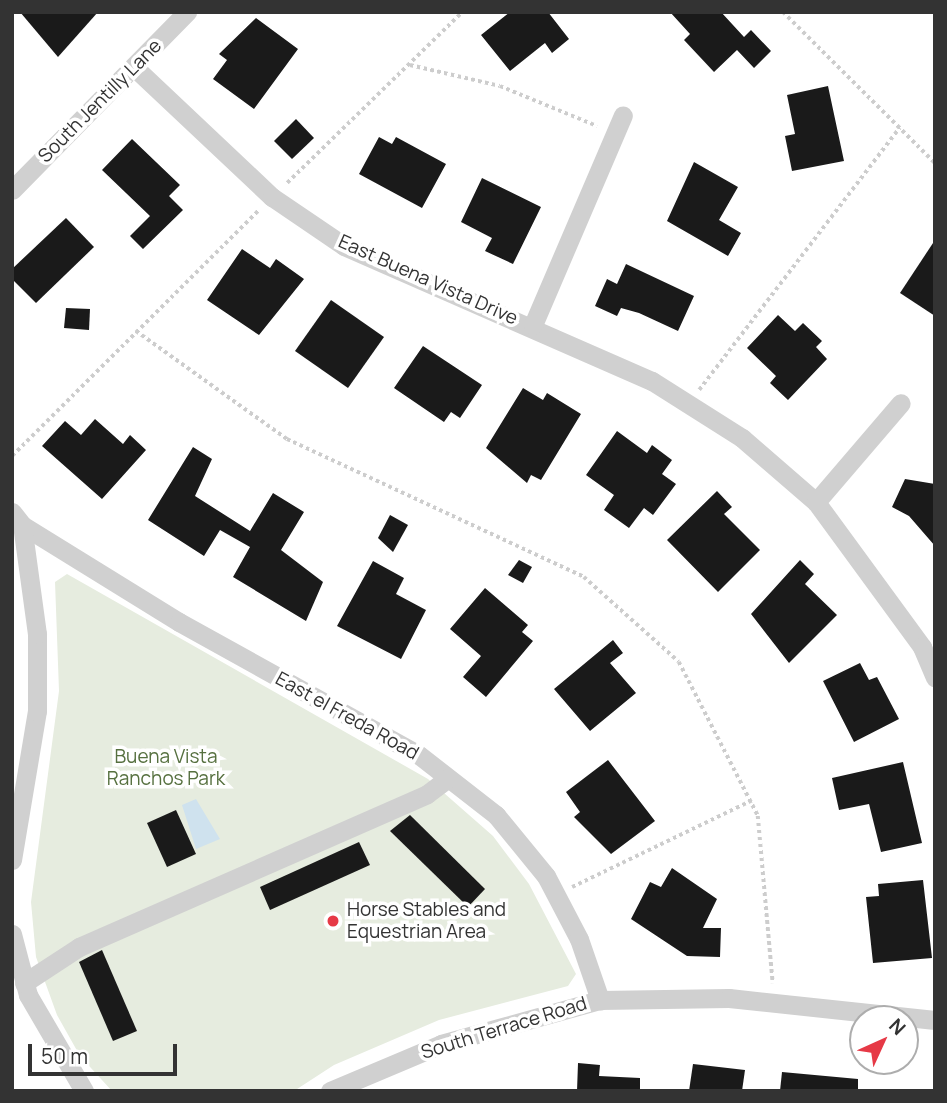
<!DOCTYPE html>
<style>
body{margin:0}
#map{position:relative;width:947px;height:1103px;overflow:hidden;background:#fff;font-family:Manrope,sans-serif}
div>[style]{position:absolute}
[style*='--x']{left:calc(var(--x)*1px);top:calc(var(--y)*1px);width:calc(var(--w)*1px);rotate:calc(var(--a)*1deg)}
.green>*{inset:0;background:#e6ecdf}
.water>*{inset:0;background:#cfe2ee}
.building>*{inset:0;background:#1a1a1a}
.path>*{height:3.5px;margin-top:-1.75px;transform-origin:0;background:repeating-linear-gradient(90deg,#cdcdcd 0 3.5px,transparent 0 7px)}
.minor>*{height:19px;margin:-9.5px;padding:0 9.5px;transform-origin:9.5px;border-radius:9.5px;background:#d0d0d0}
.dots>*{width:19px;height:19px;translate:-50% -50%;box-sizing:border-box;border:4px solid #fff;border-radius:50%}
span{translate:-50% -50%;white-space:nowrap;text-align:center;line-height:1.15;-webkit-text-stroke:7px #fff;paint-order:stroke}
.street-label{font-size:19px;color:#333}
.park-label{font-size:19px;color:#56703f}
.poi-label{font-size:19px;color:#333}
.left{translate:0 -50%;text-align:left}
.frame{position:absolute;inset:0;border:14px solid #333;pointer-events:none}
.north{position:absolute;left:849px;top:1005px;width:70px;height:70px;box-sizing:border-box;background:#fff;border:2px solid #adadad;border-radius:50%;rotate:45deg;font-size:19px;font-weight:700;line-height:28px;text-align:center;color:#333}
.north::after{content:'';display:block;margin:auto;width:24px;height:32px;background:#e63946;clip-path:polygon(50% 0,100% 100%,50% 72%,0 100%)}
.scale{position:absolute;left:28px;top:1044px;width:149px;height:32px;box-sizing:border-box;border:4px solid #333;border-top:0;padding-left:9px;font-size:21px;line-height:24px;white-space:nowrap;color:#333;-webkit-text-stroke:5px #fff;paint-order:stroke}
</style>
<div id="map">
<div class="green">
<i style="clip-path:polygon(67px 574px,428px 779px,493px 836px,529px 884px,576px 974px,568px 986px,439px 1020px,334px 1065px,294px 1091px,112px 1091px,80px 1056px,57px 1015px,36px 957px,31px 902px,59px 691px,55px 582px)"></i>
</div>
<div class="water">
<i style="clip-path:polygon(196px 799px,220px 839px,196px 849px,182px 805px)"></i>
</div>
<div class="building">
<i style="clip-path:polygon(20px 12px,98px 12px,58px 57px)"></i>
<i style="clip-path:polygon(510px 12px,548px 12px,569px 39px,552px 53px,545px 43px,510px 71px,481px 35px)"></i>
<i style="clip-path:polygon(670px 12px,721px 12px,744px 37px,751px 30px,771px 51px,754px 68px,737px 50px,714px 72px,684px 40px,690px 34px)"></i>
<i style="clip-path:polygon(256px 18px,298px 49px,254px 109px,213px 79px,227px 60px,219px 54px)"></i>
<i style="clip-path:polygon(828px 86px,844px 161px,792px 171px,785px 136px,795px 134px,787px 95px)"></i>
<i style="clip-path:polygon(296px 119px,314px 138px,292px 159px,274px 141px)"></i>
<i style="clip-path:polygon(379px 137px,392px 144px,396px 137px,446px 164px,422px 208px,359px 174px)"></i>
<i style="clip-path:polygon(132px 139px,180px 185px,169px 196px,183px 210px,143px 249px,130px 236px,150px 216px,102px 170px)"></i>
<i style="clip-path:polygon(694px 162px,738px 187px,719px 220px,741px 233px,728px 256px,667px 221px)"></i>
<i style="clip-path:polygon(482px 178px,541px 207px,513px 264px,485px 251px,492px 238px,461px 222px)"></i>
<i style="clip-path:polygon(66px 218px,94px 247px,36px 303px,12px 279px,12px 269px)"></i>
<i style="clip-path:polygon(935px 240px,935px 316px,900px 293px)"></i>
<i style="clip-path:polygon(242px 249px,270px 268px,276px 259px,304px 279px,259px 335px,207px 300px)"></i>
<i style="clip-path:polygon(626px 264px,694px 296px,678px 331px,639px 313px,621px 308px,617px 316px,595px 306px,607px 279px,617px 284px)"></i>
<i style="clip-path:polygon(331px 300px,384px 337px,348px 388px,295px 351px)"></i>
<i style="clip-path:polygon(66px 308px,90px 309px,89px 330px,64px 328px)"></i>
<i style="clip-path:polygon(778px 315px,795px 331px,803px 323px,822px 341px,816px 347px,827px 359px,788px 400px,770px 383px,776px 376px,747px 348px)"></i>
<i style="clip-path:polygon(423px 346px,482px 385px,460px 418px,451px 412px,444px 422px,394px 388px)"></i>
<i style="clip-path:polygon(523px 388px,543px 400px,547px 393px,581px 414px,541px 480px,531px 475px,527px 483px,486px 448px)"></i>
<i style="clip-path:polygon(95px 419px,123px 444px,130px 435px,146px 450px,102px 499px,42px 446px,65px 421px,81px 435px)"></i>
<i style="clip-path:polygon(617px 431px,647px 453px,652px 445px,672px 460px,662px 474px,676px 484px,653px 515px,644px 508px,629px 528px,604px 510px,614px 495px,586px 475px)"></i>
<i style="clip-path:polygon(193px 447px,212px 459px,195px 496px,250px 531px,273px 493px,304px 512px,281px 550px,323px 582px,306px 621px,233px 577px,250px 547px,220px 530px,204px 556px,148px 520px)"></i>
<i style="clip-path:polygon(905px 479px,935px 484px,935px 546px,909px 516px,892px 507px)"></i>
<i style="clip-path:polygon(717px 491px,732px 507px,724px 514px,760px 550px,718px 592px,667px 540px)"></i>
<i style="clip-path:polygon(390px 515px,408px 525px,393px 552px,378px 538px)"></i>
<i style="clip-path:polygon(519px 560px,532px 567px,523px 583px,508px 575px)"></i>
<i style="clip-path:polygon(800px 560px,814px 574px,805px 584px,837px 615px,789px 663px,751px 614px)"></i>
<i style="clip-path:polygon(373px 561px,404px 578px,396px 594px,426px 610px,401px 659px,337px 626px)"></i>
<i style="clip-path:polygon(485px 588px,528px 625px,522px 632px,533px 641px,486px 697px,463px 677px,481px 656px,450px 629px)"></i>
<i style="clip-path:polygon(613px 640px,623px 653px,610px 663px,636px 693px,590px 731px,554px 689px)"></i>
<i style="clip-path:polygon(860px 663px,869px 680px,877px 677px,899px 719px,854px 742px,823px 681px)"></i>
<i style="clip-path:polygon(608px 760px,655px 821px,611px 854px,574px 817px,580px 812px,566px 792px)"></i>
<i style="clip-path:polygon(903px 762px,922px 843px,881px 852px,869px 804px,839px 810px,832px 778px)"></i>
<i style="clip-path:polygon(176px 810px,196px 854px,167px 867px,147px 823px)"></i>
<i style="clip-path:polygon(410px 815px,485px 889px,468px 907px,390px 831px)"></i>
<i style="clip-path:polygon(359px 842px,370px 865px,270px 910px,260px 887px)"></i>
<i style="clip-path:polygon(672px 868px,717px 899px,703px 928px,721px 928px,720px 957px,687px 956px,631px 919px,650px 882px,661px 887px)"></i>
<i style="clip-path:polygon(923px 880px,932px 958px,873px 963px,866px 897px,879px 896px,878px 884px)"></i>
<i style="clip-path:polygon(102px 950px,137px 1031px,113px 1041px,79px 962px)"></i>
<i style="clip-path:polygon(578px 1063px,600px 1065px,599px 1076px,640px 1078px,640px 1091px,577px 1091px)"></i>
<i style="clip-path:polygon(693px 1064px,745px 1070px,742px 1091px,689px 1091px)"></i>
<i style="clip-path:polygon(782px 1072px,858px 1079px,858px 1091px,780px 1091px)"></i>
</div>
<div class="path">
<i style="--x:783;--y:12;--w:214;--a:44.8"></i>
<i style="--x:410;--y:65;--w:92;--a:13.1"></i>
<i style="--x:500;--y:86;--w:105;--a:22.4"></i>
<i style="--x:287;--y:183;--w:245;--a:-44.3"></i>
<i style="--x:136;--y:331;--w:186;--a:35.6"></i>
<i style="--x:287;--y:439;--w:327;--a:24.9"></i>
<i style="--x:584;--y:577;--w:127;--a:41.8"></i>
<i style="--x:679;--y:662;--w:173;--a:62.8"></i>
<i style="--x:758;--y:816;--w:168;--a:84.9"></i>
<i style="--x:699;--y:390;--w:330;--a:-52.6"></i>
<i style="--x:12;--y:456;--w:349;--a:-44.9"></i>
<i style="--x:572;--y:887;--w:201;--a:-25.7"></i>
</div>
<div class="minor">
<i style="--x:134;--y:67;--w:190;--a:43.3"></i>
<i style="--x:272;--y:197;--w:87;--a:34.2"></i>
<i style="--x:344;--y:246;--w:336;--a:23.7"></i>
<i style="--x:652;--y:381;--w:107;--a:32.3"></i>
<i style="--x:742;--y:438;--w:98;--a:40.9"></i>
<i style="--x:816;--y:502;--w:180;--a:53.8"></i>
<i style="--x:922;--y:647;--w:33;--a:67"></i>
<i style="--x:12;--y:190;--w:250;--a:-45.5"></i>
<i style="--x:533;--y:325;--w:228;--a:-66.8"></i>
<i style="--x:816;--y:502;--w:130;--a:-49.4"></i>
<i style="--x:12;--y:512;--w:16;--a:52"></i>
<i style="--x:22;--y:525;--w:185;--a:31.7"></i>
<i style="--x:179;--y:622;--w:274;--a:29"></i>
<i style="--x:419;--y:755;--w:98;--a:37.9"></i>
<i style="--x:496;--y:815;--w:79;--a:50.7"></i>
<i style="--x:546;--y:876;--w:71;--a:62.4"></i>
<i style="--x:579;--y:939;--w:65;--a:71"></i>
<i style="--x:12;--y:860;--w:151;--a:-80.5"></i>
<i style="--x:37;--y:711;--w:77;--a:-90"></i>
<i style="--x:37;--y:634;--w:110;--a:-97.8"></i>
<i style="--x:12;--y:934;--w:63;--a:75.3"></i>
<i style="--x:28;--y:995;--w:111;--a:59.7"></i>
<i style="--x:24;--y:983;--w:66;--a:-33.2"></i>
<i style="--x:79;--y:947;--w:380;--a:-23.7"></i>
<i style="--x:427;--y:794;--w:26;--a:-37"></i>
<i style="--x:330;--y:1091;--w:121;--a:-22.9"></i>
<i style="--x:441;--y:1044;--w:165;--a:-15.5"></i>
<i style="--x:600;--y:1000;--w:129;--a:-0.9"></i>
<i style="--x:729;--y:998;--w:207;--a:6.1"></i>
</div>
<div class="dots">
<i style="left:333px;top:921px;background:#e63946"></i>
</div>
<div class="street-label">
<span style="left:100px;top:101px;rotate:-45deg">South Jentilly Lane</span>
<span style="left:428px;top:280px;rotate:24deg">East Buena Vista Drive</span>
<span style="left:347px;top:716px;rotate:29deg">East el Freda Road</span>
<span style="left:504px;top:1028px;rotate:-17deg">South Terrace Road</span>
</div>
<div class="park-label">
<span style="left:166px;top:768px">Buena Vista<br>Ranchos Park</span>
</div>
<div class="poi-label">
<span class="left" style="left:347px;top:921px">Horse Stables and<br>Equestrian Area</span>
</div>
<div class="frame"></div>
<div class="north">N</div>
<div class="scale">50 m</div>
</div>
